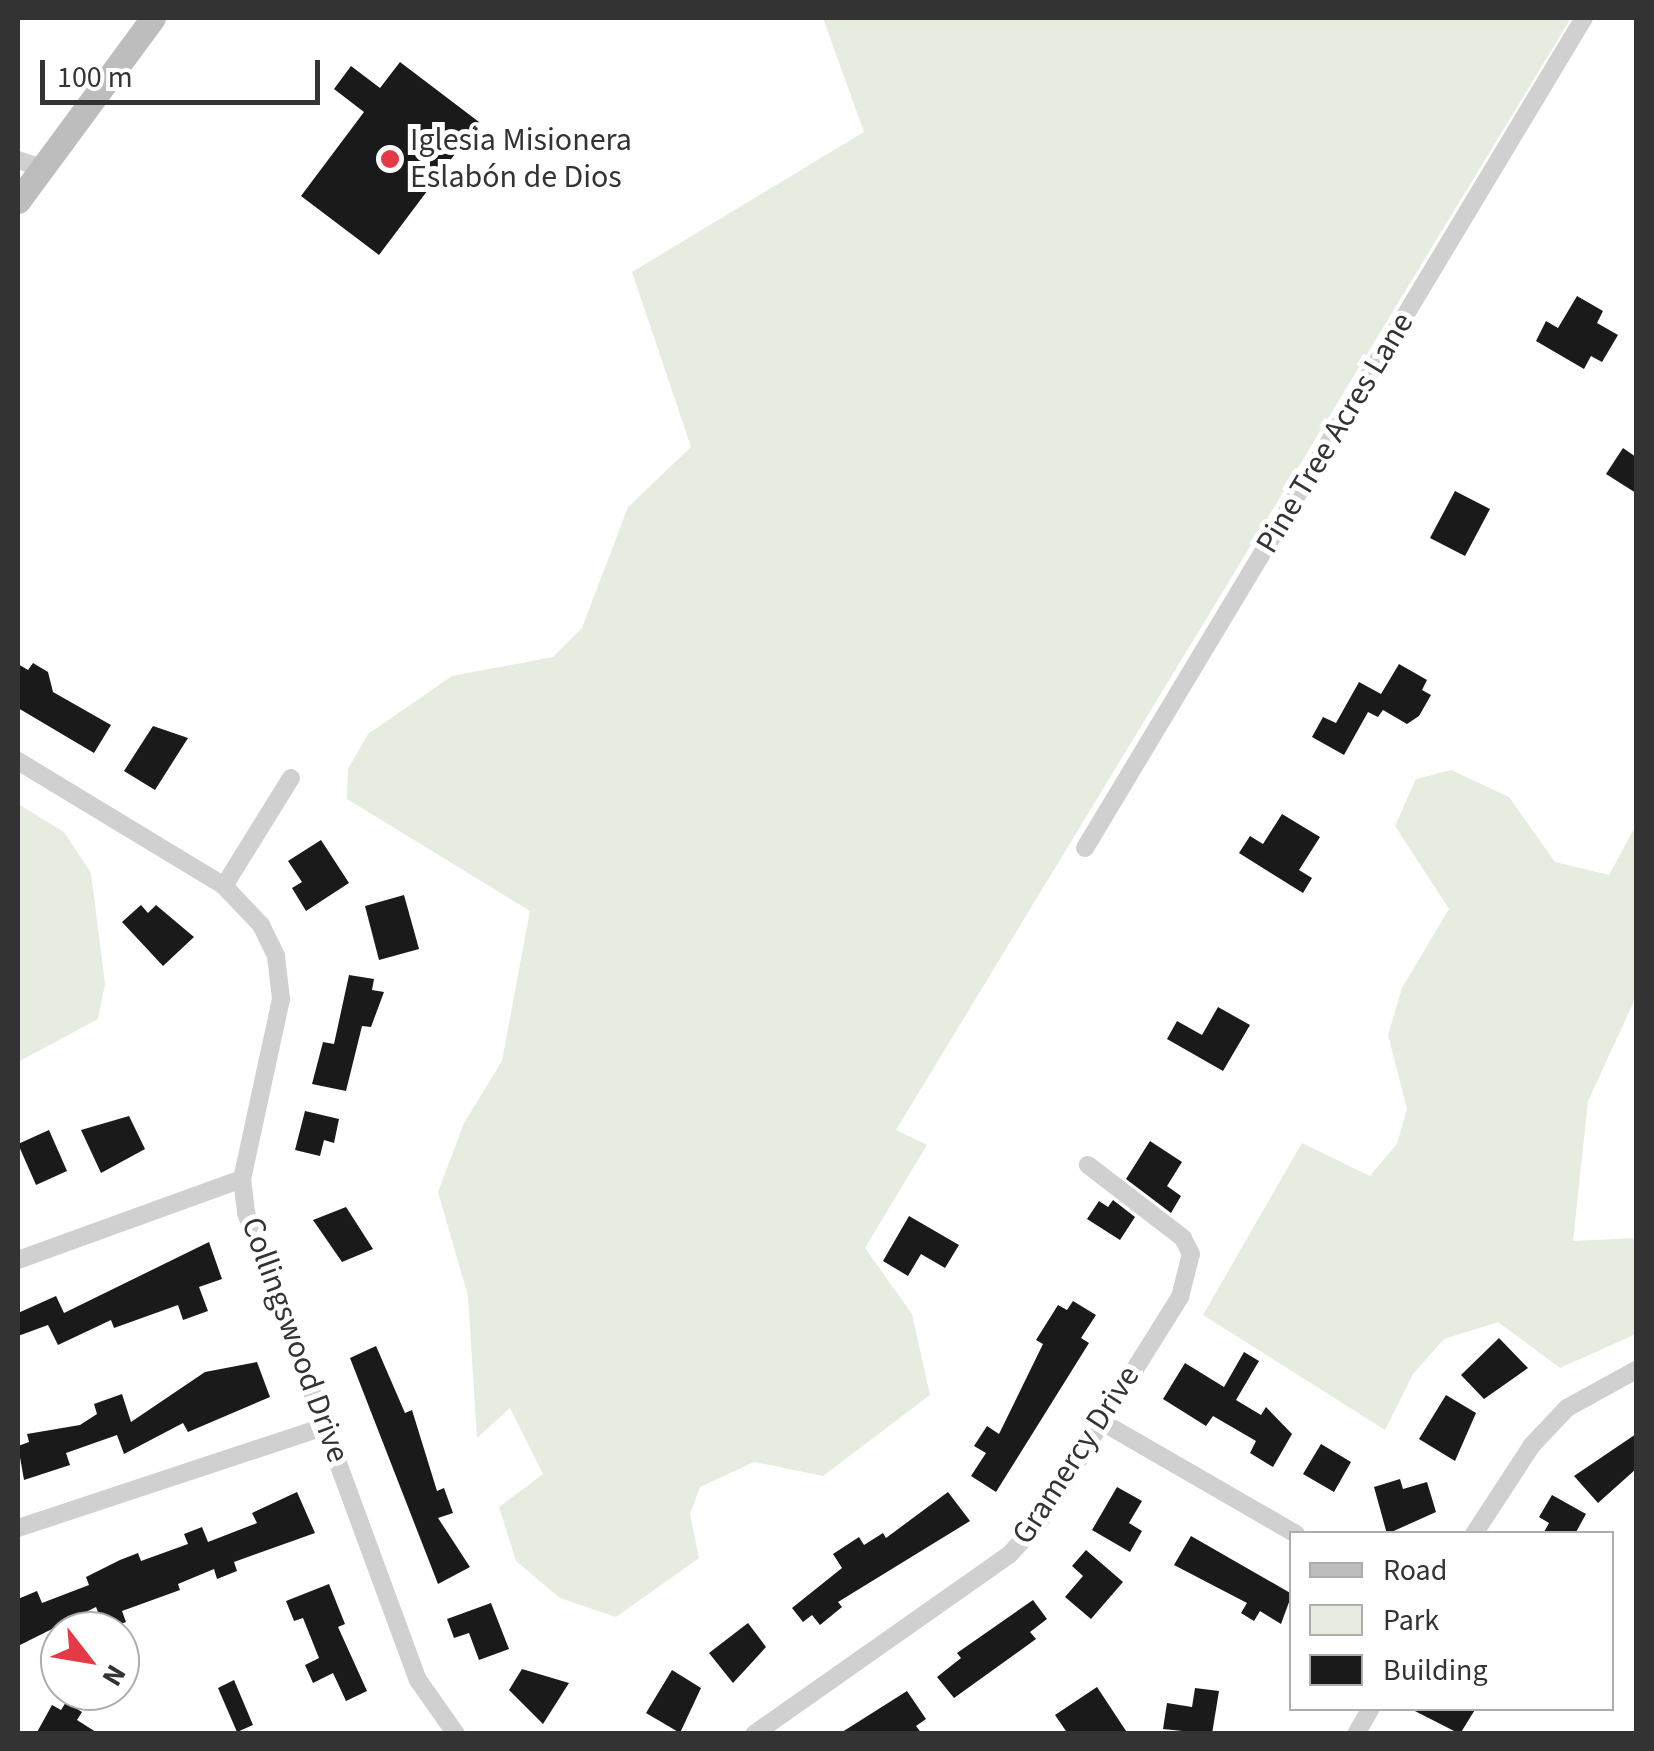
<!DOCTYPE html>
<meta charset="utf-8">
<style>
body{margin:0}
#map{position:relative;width:1654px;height:1751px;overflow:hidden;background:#fff;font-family:"Source Sans 3",sans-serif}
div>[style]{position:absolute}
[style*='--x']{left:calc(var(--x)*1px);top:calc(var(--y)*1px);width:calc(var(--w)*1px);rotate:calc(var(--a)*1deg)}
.green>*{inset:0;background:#e6ecdf}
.building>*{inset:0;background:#1a1a1a}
.street>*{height:18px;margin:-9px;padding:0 9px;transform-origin:9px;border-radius:9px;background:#d0d0d0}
.secondary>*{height:25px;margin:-12.5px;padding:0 12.5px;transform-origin:12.5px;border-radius:12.5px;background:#bdbdbd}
.dots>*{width:28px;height:28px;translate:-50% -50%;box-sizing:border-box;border:5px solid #fff;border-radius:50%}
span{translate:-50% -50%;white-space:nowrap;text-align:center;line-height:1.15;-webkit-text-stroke:10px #fff;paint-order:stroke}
.poi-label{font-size:32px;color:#333}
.left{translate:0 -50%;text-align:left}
.street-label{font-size:32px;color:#333}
.frame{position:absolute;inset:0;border:20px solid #333;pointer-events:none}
.legend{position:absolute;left:1289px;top:1531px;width:325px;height:180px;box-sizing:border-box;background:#fff;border:2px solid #adadad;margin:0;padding:12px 18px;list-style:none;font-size:30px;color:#333}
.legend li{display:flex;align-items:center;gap:20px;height:50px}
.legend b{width:50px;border:2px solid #adadad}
.north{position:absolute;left:40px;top:1611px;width:100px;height:100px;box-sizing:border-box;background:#fff;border:2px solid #adadad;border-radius:50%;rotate:121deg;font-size:28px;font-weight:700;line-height:40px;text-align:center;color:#333}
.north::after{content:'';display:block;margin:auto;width:35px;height:45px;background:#e63946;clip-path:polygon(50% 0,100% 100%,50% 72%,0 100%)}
.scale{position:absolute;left:40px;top:60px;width:280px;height:45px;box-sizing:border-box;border:5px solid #333;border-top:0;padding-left:12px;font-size:30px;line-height:35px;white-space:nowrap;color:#333;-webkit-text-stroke:8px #fff;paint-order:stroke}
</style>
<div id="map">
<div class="green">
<i style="clip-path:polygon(823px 18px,1571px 18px,896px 1130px,927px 1145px,865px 1248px,912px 1314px,930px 1395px,823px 1476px,754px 1462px,700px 1487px,690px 1514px,699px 1558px,616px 1617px,560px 1598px,516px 1561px,499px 1507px,543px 1474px,510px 1408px,477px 1438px,468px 1296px,438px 1192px,464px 1123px,502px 1061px,530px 911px,347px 799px,348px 769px,368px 734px,452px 676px,553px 657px,582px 628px,628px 507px,691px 447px,632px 272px,864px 132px)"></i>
<i style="clip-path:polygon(1451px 770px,1509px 797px,1555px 862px,1609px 875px,1636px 825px,1636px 997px,1588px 1101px,1573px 1241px,1636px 1238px,1636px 1334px,1560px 1368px,1498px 1322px,1444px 1339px,1413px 1374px,1385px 1430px,1203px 1315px,1302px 1143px,1370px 1176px,1397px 1144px,1407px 1109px,1388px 1035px,1402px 988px,1449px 909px,1395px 826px,1416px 779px)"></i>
<i style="clip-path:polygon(18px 804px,64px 832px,91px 873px,105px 984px,98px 1019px,18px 1062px)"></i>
</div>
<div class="building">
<i style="clip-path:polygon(400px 62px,479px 122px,379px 255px,301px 196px,364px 112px,334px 89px,351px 66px,380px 88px)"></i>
<i style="clip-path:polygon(1577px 296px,1603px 311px,1597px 323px,1618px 335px,1602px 362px,1591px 356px,1584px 369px,1536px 341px,1546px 321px,1558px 328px)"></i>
<i style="clip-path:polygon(1623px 448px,1636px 457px,1636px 493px,1606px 474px)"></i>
<i style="clip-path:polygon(1455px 491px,1490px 509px,1465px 556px,1430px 538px)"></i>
<i style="clip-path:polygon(33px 663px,48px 672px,53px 692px,111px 725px,94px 753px,18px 708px,18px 664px,28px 670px)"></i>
<i style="clip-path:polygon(1399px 664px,1427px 680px,1422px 690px,1431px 695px,1419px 716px,1407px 724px,1383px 710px,1378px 717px,1368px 712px,1344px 755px,1312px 737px,1323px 717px,1336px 723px,1359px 682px,1381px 694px)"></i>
<i style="clip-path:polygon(153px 726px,188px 738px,155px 790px,124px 771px)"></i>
<i style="clip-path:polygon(1282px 814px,1320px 837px,1299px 870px,1312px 878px,1303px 893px,1239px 853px,1250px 836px,1263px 844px)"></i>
<i style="clip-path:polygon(321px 840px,349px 883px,306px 911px,292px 888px,302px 882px,288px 861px)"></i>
<i style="clip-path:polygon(404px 895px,419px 949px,379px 960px,365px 906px)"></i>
<i style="clip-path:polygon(141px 905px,148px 913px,156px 905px,194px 937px,163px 966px,122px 922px)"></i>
<i style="clip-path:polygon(349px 975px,374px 979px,372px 990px,384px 992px,371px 1027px,362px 1026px,346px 1091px,312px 1084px,323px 1042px,334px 1044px)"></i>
<i style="clip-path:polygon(1218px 1007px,1250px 1025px,1223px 1071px,1167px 1039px,1177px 1021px,1202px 1035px)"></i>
<i style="clip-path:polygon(305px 1111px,339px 1119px,334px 1143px,324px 1140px,320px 1156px,295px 1150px)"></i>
<i style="clip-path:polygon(129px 1116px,145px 1149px,101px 1173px,81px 1130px)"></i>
<i style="clip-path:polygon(49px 1130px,67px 1171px,36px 1185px,18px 1144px)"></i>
<i style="clip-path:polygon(1150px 1141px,1182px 1162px,1167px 1186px,1181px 1196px,1171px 1213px,1126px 1179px)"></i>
<i style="clip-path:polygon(1113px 1200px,1135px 1217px,1120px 1240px,1087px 1219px,1099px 1201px,1108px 1207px)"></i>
<i style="clip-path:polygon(346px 1207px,373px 1249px,342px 1262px,313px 1220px)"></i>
<i style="clip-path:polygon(909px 1216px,959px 1245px,945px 1268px,921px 1254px,908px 1276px,883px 1261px)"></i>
<i style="clip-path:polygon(209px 1242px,222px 1279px,199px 1287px,208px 1311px,183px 1320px,178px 1305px,114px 1328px,111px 1320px,58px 1345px,48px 1325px,18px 1336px,18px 1313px,56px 1296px,64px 1313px)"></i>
<i style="clip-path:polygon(1073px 1301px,1096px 1315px,1081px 1338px,1089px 1343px,996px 1492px,971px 1476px,986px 1453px,974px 1446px,987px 1426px,999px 1434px,1043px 1344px,1036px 1340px,1058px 1305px,1067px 1310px)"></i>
<i style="clip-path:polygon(1499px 1338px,1528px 1368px,1484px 1399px,1461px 1375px)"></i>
<i style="clip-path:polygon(376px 1346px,405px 1413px,412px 1410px,437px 1491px,444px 1488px,453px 1513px,438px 1518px,470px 1567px,438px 1584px,350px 1358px)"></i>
<i style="clip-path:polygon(1244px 1352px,1259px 1361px,1236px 1400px,1261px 1415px,1266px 1407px,1292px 1434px,1273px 1467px,1250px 1453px,1256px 1441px,1213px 1416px,1206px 1426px,1163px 1399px,1185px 1363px,1224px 1387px)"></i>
<i style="clip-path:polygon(257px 1362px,270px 1397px,188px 1432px,183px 1423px,124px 1454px,117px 1435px,66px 1453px,70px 1465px,24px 1480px,18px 1446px,29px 1442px,27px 1434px,80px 1425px,97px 1414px,94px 1404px,122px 1394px,131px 1422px,205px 1372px)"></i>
<i style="clip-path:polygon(1446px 1395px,1476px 1413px,1455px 1461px,1419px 1439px)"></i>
<i style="clip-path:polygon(1636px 1434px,1636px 1469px,1598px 1503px,1574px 1476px)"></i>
<i style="clip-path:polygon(1321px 1444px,1351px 1462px,1334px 1492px,1303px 1474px)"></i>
<i style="clip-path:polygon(1400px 1479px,1403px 1489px,1427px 1482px,1436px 1512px,1387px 1534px,1374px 1487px)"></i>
<i style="clip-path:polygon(1117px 1487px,1142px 1501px,1129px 1523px,1142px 1531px,1130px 1552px,1092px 1530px)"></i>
<i style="clip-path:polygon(297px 1492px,315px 1533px,234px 1562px,237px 1571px,217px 1579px,214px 1569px,178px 1584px,180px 1590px,122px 1611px,126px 1622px,105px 1630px,96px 1607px,18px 1646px,18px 1599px,37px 1591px,42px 1603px,89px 1585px,86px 1577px,120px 1560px,138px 1553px,141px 1561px,188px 1544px,184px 1534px,202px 1527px,208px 1542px,257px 1523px,252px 1513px)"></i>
<i style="clip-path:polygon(948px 1492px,970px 1521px,838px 1602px,842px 1607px,820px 1625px,812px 1615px,803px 1622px,792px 1608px,842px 1568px,833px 1554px,859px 1537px,864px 1545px,883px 1533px,886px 1538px)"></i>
<i style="clip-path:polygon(1552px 1495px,1586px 1514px,1575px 1534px,1543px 1534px,1549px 1523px,1539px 1517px)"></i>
<i style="clip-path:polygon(1191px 1536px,1292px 1594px,1281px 1624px,1260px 1611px,1254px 1621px,1241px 1613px,1247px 1603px,1174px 1565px)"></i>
<i style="clip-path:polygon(1086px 1550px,1123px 1582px,1091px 1619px,1065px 1597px,1083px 1576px,1072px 1566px)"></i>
<i style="clip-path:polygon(329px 1584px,345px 1624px,338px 1627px,367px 1691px,346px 1701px,333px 1673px,313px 1683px,305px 1665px,319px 1658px,303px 1618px,294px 1621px,286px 1601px)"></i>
<i style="clip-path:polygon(1033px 1600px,1047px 1619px,1030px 1632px,1036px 1639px,954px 1698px,937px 1677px,961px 1658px,957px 1653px)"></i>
<i style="clip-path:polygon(491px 1603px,509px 1649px,479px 1660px,469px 1633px,454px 1638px,447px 1619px)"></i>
<i style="clip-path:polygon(748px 1623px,766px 1647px,733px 1683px,709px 1653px)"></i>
<i style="clip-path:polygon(522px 1669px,569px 1683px,543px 1724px,509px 1690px)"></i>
<i style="clip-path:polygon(672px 1670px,701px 1688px,680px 1733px,646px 1713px)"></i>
<i style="clip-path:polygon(234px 1680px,253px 1725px,237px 1732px,218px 1688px)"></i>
<i style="clip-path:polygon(1097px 1687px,1128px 1734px,1068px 1734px,1055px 1715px)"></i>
<i style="clip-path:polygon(1195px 1688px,1219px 1691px,1212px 1734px,1163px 1729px,1167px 1703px,1192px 1707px)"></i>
<i style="clip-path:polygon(907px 1691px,926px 1719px,916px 1726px,922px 1734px,839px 1734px)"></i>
<i style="clip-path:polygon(66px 1702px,82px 1712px,77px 1720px,99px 1734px,36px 1734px,52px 1705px,61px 1710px)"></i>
<i style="clip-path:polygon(1409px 1708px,1476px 1708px,1460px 1734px)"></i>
</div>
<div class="street">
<i style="--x:18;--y:160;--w:25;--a:18"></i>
<i style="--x:18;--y:761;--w:241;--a:31.2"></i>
<i style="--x:224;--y:886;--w:54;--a:46.5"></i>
<i style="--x:261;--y:925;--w:34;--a:64"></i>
<i style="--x:276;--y:956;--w:43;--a:83.4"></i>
<i style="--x:281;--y:999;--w:184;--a:102.2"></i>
<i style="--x:242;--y:1179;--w:34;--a:83"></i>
<i style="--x:246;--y:1213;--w:498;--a:69.8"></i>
<i style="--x:418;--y:1680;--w:66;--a:54.9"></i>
<i style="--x:1085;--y:848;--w:968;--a:-58.99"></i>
<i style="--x:224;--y:886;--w:127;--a:-58.2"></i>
<i style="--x:18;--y:1260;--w:238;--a:-19.9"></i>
<i style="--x:1102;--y:1422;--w:224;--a:30"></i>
<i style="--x:18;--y:1528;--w:325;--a:-18.3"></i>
<i style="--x:1474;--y:1534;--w:106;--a:-56.9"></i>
<i style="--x:1532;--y:1445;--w:51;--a:-46.6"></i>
<i style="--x:1567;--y:1408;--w:79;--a:-28.8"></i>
<i style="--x:754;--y:1734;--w:312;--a:-35.1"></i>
<i style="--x:1009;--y:1555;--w:46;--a:-47.6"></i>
<i style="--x:1040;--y:1521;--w:264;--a:-58"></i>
<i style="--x:1180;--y:1297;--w:44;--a:-75.7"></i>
<i style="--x:1191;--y:1254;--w:18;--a:-117"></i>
<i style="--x:1183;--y:1238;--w:120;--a:-142.5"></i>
<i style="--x:1356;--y:1734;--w:30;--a:-60"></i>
</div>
<div class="secondary">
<i style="--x:18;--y:201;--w:227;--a:-53.6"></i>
</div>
<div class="dots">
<i style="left:390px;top:159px;background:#e63946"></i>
</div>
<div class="poi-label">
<span class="left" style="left:410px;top:159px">Iglesia Misionera<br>Eslabón de Dios</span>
</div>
<div class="street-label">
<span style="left:1335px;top:433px;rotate:-59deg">Pine Tree Acres Lane</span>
<span style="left:295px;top:1340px;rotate:70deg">Collingswood Drive</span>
<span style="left:1076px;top:1455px;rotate:-57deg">Gramercy Drive</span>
</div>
<div class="frame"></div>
<ul class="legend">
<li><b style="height:12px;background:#bdbdbd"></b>Road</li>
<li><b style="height:28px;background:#e6ecdf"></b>Park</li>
<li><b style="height:28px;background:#1a1a1a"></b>Building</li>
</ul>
<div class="north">N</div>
<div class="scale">100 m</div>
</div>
